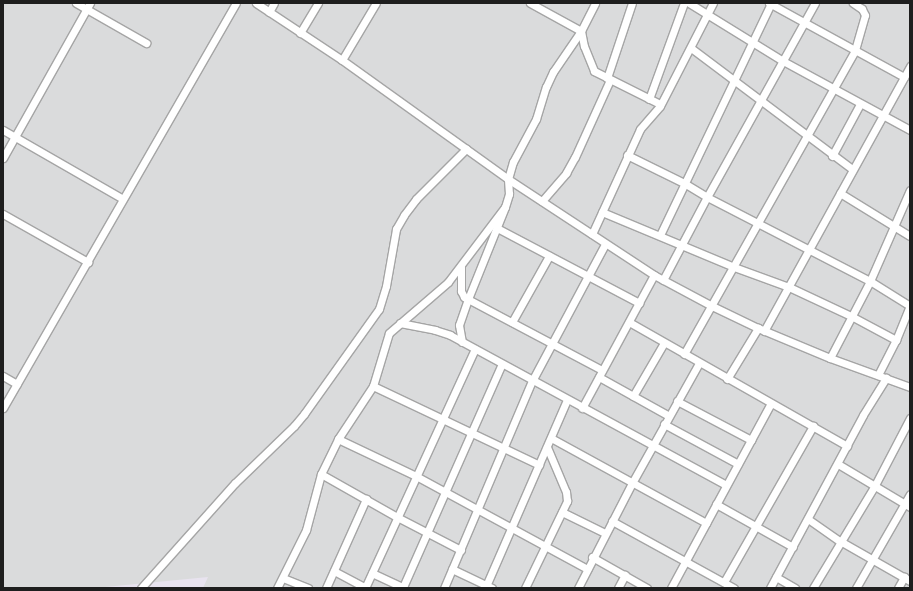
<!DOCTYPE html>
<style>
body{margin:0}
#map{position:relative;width:913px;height:591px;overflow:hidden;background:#e8e3ef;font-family:"Open Sans",sans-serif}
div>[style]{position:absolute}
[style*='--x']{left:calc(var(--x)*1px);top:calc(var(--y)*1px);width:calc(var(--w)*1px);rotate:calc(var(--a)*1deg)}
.residential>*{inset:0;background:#dadbdc}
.roads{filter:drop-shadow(1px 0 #a5a5a5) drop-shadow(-1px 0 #a5a5a5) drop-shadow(0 1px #a5a5a5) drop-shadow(0 -1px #a5a5a5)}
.minor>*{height:7px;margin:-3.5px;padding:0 3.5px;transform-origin:3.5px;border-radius:3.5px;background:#fff}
span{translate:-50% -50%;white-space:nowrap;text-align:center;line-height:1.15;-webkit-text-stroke:3px #fff;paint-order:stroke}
.frame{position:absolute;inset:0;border:4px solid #1e1e1e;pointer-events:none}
</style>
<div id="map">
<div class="residential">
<i style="clip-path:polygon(3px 3px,910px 3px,910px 588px,203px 588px,208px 577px,95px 588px,3px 588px)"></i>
</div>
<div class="roads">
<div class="minor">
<i style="--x:76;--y:3;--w:81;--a:29.7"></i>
<i style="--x:256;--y:3;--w:103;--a:33.5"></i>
<i style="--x:342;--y:60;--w:66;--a:-59.2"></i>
<i style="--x:530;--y:3;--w:58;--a:28.8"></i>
<i style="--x:581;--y:31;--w:15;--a:79"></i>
<i style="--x:584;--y:46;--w:27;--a:68"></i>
<i style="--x:594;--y:71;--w:74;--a:26.6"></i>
<i style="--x:689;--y:3;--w:110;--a:31.7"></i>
<i style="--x:783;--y:61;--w:145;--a:28.5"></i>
<i style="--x:769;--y:3;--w:154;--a:28.7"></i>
<i style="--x:269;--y:12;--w:10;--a:-61"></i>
<i style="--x:300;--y:33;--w:35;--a:-59"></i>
<i style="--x:691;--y:48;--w:201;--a:36.9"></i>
<i style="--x:342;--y:60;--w:204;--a:35.6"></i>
<i style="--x:508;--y:179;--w:175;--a:33.3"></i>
<i style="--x:654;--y:275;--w:66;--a:28.1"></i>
<i style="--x:712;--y:306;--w:51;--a:25.6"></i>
<i style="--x:758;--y:328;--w:78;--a:22.6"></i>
<i style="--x:830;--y:358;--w:85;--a:19.9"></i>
<i style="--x:607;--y:78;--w:79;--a:-71.6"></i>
<i style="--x:649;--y:99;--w:102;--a:-70"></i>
<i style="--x:3;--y:130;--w:138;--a:29.9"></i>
<i style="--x:627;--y:155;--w:64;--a:26.2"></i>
<i style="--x:684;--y:183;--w:27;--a:31"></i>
<i style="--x:707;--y:197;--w:183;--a:27.3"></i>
<i style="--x:870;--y:281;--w:47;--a:32"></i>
<i style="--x:832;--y:156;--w:59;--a:-61.7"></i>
<i style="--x:3;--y:158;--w:178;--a:-60.7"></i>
<i style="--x:840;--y:193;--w:82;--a:31.6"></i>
<i style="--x:542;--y:201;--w:37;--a:-49"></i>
<i style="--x:566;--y:173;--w:18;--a:-61"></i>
<i style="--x:575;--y:157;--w:85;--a:-65.6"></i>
<i style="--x:602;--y:212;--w:143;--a:22.6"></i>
<i style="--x:734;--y:267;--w:59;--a:20"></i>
<i style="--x:789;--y:287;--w:71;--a:25.1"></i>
<i style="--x:853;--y:317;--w:49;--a:28.1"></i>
<i style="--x:3;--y:214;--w:98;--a:29.5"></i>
<i style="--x:497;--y:228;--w:161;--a:27.8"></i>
<i style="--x:592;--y:234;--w:115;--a:-65.4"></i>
<i style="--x:640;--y:129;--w:30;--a:-49"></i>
<i style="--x:660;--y:106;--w:116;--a:-62.8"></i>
<i style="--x:660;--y:235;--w:257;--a:-64.4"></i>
<i style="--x:461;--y:267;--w:24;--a:90"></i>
<i style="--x:461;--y:291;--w:7;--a:63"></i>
<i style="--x:464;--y:297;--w:156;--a:27.9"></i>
<i style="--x:663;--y:280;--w:94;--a:-62.1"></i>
<i style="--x:707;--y:197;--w:222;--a:-60.9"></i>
<i style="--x:512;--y:322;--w:76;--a:-60.7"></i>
<i style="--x:629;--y:322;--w:251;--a:29.6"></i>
<i style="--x:400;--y:323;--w:36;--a:11"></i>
<i style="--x:435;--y:330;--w:16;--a:18"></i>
<i style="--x:450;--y:335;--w:314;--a:28.5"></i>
<i style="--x:764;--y:331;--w:303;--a:-61.1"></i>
<i style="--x:462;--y:342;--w:17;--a:-100"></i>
<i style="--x:459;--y:325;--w:28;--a:-71"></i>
<i style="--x:468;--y:299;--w:99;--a:-68.1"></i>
<i style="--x:505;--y:207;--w:14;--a:-73"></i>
<i style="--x:509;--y:194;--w:15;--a:-94"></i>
<i style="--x:508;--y:179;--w:18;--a:-74"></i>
<i style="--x:513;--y:162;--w:49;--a:-61.9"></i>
<i style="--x:536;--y:119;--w:34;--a:-73"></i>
<i style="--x:546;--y:87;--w:17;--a:-65"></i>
<i style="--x:553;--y:72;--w:50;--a:-55.7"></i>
<i style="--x:581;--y:31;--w:31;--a:-63"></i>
<i style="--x:684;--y:354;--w:349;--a:-60.6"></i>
<i style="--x:855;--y:50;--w:36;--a:-74"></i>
<i style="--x:865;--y:15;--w:7;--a:-117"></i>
<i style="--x:862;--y:9;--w:11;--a:-146"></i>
<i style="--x:830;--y:358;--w:87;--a:-62.5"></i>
<i style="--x:870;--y:281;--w:99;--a:-66.3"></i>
<i style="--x:878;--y:375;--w:39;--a:-63"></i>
<i style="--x:896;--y:340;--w:37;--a:-68"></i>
<i style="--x:3;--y:376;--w:16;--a:30"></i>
<i style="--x:599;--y:377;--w:80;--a:29.1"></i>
<i style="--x:727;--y:379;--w:60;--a:-58.7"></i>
<i style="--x:373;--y:386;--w:184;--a:25.4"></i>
<i style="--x:633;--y:396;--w:61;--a:-59.7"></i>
<i style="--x:677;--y:401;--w:84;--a:27.8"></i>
<i style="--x:3;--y:408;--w:467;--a:-60.1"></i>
<i style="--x:582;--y:408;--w:151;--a:-61.6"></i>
<i style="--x:664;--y:424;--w:84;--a:28.4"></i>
<i style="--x:551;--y:438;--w:177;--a:28.7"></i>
<i style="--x:338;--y:439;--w:86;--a:25.4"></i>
<i style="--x:416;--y:476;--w:195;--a:28.5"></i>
<i style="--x:838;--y:464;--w:84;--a:30.8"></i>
<i style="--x:321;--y:474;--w:87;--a:29.5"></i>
<i style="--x:397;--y:517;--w:72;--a:27.3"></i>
<i style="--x:716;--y:504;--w:88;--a:29.2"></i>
<i style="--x:562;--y:512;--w:48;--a:26"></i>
<i style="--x:808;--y:519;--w:39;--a:35"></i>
<i style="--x:840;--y:541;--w:81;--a:29.7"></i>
<i style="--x:612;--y:521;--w:139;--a:28.8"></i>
<i style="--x:592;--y:557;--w:63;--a:29.4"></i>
<i style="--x:452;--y:569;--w:44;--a:25.4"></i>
<i style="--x:334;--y:571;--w:36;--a:28"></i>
<i style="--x:372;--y:573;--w:35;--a:25"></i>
<i style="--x:776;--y:577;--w:22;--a:30"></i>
<i style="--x:283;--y:578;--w:27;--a:22"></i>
<i style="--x:724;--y:582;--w:180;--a:-60.3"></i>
<i style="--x:486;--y:586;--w:203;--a:-66.5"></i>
<i style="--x:403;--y:587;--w:244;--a:-66.1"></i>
<i style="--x:141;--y:588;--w:141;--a:-48.2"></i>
<i style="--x:235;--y:483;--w:82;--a:-44"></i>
<i style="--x:294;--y:426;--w:16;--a:-50"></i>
<i style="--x:304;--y:414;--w:129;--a:-54.5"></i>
<i style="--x:379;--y:309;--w:24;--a:-73"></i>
<i style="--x:386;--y:286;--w:58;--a:-80"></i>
<i style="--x:396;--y:229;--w:16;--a:-60"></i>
<i style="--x:404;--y:215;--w:20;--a:-53"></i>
<i style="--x:416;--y:199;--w:71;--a:-45"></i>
<i style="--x:277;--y:588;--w:65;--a:-63.4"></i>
<i style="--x:306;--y:530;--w:58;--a:-75"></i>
<i style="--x:321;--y:474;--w:39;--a:-64"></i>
<i style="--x:338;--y:439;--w:64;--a:-56.6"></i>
<i style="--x:373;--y:386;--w:55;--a:-73.2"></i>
<i style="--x:389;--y:333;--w:78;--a:-40.8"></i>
<i style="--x:448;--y:282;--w:94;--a:-52.8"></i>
<i style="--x:326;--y:588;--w:98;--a:-65.8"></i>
<i style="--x:365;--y:588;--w:263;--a:-65.3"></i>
<i style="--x:444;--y:588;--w:225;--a:-67"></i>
<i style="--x:532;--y:381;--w:155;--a:-61.9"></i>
<i style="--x:525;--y:588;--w:97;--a:-64.2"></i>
<i style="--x:567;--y:501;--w:9;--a:-96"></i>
<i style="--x:566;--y:492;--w:49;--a:-112.9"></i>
<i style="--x:578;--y:588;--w:118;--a:-62.8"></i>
<i style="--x:632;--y:483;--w:137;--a:-60.8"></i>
<i style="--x:618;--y:588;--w:15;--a:-62"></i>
<i style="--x:671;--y:588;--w:210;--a:-61.6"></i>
<i style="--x:770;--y:588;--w:196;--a:-61.7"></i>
<i style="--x:863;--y:415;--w:44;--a:-58.1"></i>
<i style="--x:813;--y:588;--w:118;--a:-58.9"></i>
<i style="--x:874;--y:487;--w:78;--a:-62.4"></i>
<i style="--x:856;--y:588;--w:108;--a:-60.1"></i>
<i style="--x:898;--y:588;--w:13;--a:-61"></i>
</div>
</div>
<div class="frame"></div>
</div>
